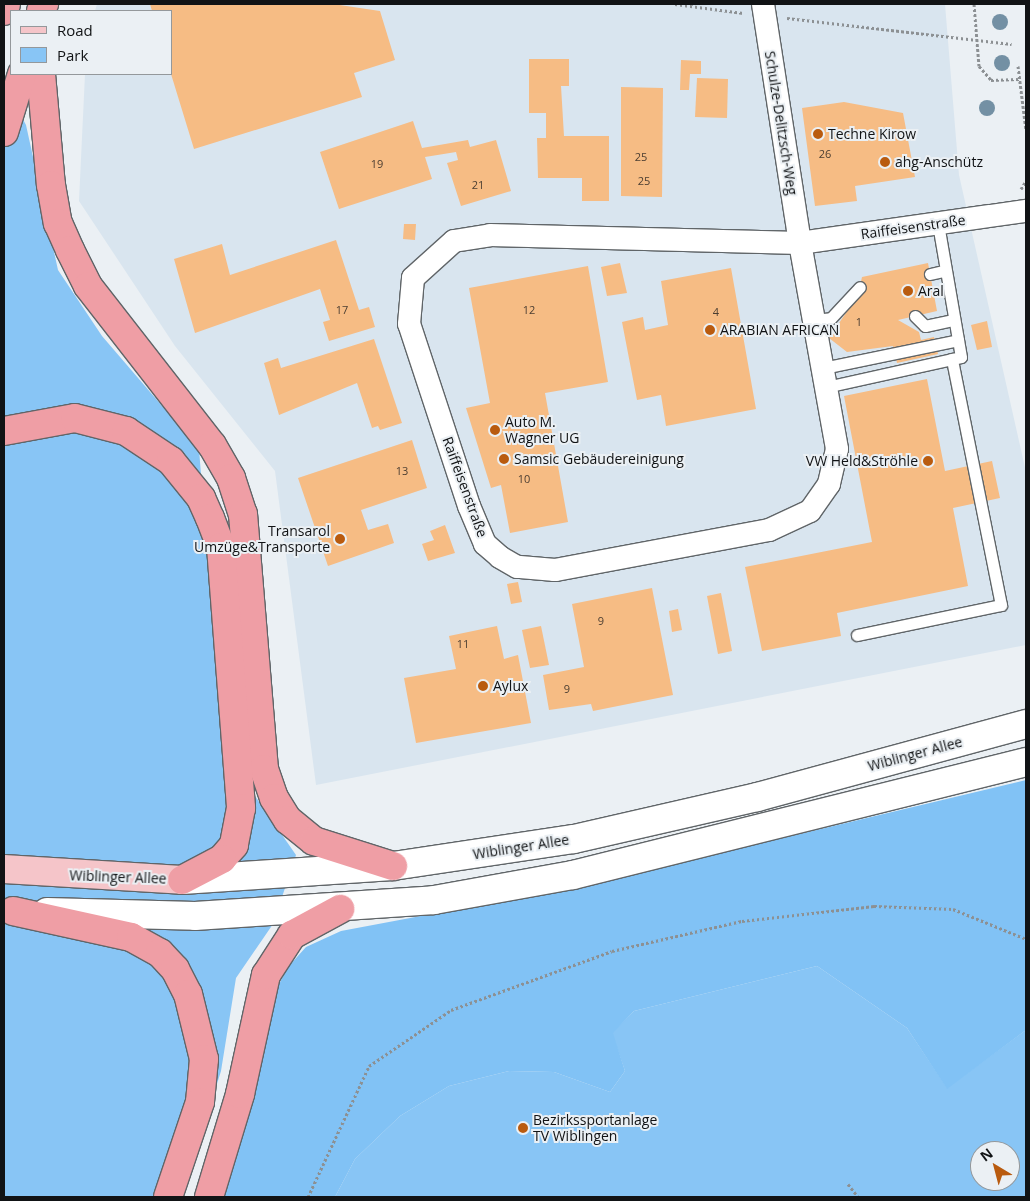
<!DOCTYPE html>
<meta charset="utf-8">
<style>
body{margin:0}
#map{position:relative;width:1030px;height:1201px;overflow:hidden;background:#ebf0f4;font-family:"Open Sans",sans-serif}
div>[style]{position:absolute}
[style*='--x']{left:calc(var(--x)*1px);top:calc(var(--y)*1px);width:calc(var(--w)*1px);rotate:calc(var(--a)*1deg)}
.built>*{inset:0;background:#d9e5ef}
.green>*{inset:0;background:#88c5f5}
.forest>*{inset:0;background:#81c2f5}
.building>*{inset:0;background:#f6bc84}
.path>*{height:3px;margin-top:-1.5px;transform-origin:0;background:repeating-linear-gradient(90deg,#8c9093 0 2.5px,transparent 0 5px)}
.roads{filter:drop-shadow(1px 0 #606568) drop-shadow(-1px 0 #606568) drop-shadow(0 1px #606568) drop-shadow(0 -1px #606568)}
.lane>*{height:11px;margin:-5.5px;padding:0 5.5px;transform-origin:5.5px;border-radius:5.5px;background:#fff}
.street>*{height:22px;margin:-11px;padding:0 11px;transform-origin:11px;border-radius:11px;background:#fff}
.secondary>*{height:28px;margin:-14px;padding:0 14px;transform-origin:14px;border-radius:14px;background:#fff}
.primary>*{height:28px;margin:-14px;padding:0 14px;transform-origin:14px;border-radius:14px;background:#f5c5c9}
.highway>*{height:28px;margin:-14px;padding:0 14px;transform-origin:14px;border-radius:14px;background:#ef9ea5}
.trees>*{width:16px;height:16px;margin:-8px;border-radius:50%;background:#7390a4}
.dots>*{width:14px;height:14px;translate:-50% -50%;box-sizing:border-box;border:2px solid #ebf0f4;border-radius:50%}
span{translate:-50% -50%;white-space:nowrap;text-align:center;line-height:1.15;-webkit-text-stroke:4px #ebf0f4;paint-order:stroke}
.number-label{font-size:11px;color:#4a3d31}
.number-label span{-webkit-text-stroke-width:0}
.street-label{font-size:14px;color:#111315}
.poi-label{font-size:14px;color:#111315}
.left{translate:0 -50%;text-align:left}
.right{translate:-100% -50%;text-align:right}
.frame{position:absolute;inset:0;border:5px solid #111315;pointer-events:none}
.legend{position:absolute;left:10px;top:10px;width:162px;height:65px;box-sizing:border-box;background:#ebf0f4;border:1px solid #94989b;margin:0;padding:6px 9px;list-style:none;font-size:15px;color:#111315}
.legend li{display:flex;align-items:center;gap:10px;height:25px}
.legend b{width:25px;border:1px solid #94989b}
.north{position:absolute;left:970px;top:1141px;width:50px;height:50px;box-sizing:border-box;background:#ebf0f4;border:1px solid #94989b;border-radius:50%;rotate:323deg;font-size:14px;font-weight:700;line-height:20px;text-align:center;color:#111315}
.north::after{content:'';display:block;margin:auto;width:18px;height:22px;background:#b95b0f;clip-path:polygon(50% 0,100% 100%,50% 72%,0 100%)}
</style>
<div id="map">
<div class="built">
<i style="clip-path:polygon(97px 4px,945px 4px,959px 175px,1026px 472px,1026px 645px,316px 785px,275px 471px,175px 346px,79px 201px,85px 74px,171px 74px,171px 11px,95px 11px)"></i>
</div>
<div class="green">
<i style="clip-path:polygon(4px 83px,26px 125px,58px 270px,102px 336px,199px 449px,223px 750px,296px 855px,273px 924px,236px 978px,221px 1071px,182px 1197px,4px 1197px)"></i>
<i style="clip-path:polygon(evenodd,817px 966px,907px 1028px,947px 1088px,1026px 1030px,1026px 1197px,335px 1197px,355px 1159px,400px 1116px,449px 1086px,509px 1071px,554px 1072px,610px 1092px,625px 1071px,612px 1033px,634px 1011px,817px 966px,980px 1151px,1010px 1151px,1010px 1181px,980px 1181px,980px 1151px)"></i>
</div>
<div class="forest">
<i style="clip-path:polygon(1026px 780px,1026px 1030px,947px 1089px,907px 1028px,817px 966px,634px 1011px,613px 1033px,625px 1071px,610px 1092px,554px 1072px,509px 1071px,449px 1086px,400px 1116px,355px 1159px,335px 1197px,222px 1197px,267px 1007px,288px 967px,306px 947px,341px 931px,581px 886px)"></i>
</div>
<div class="building">
<i style="clip-path:polygon(150px 4px,333px 4px,380px 11px,395px 60px,354px 73px,362px 97px,194px 149px,171px 74px,171px 11px,152px 11px)"></i>
<i style="clip-path:polygon(529px 59px,569px 59px,569px 86px,561px 86px,564px 136px,609px 136px,609px 201px,582px 201px,582px 178px,538px 178px,537px 138px,546px 138px,546px 113px,529px 113px)"></i>
<i style="clip-path:polygon(681px 60px,701px 61px,701px 74px,690px 74px,689px 90px,680px 90px)"></i>
<i style="clip-path:polygon(697px 78px,728px 79px,727px 118px,695px 117px)"></i>
<i style="clip-path:polygon(621px 87px,663px 88px,662px 197px,621px 196px)"></i>
<i style="clip-path:polygon(844px 102px,903px 113px,915px 177px,855px 186px,857px 201px,815px 206px,802px 108px)"></i>
<i style="clip-path:polygon(413px 121px,422px 148px,468px 140px,470px 147px,496px 140px,511px 191px,461px 206px,447px 163px,458px 160px,456px 152px,425px 157px,432px 179px,339px 209px,320px 152px)"></i>
<i style="clip-path:polygon(404px 224px,416px 224px,415px 240px,403px 239px)"></i>
<i style="clip-path:polygon(336px 240px,359px 310px,369px 307px,375px 327px,329px 341px,323px 322px,330px 320px,320px 289px,195px 333px,174px 259px,222px 244px,230px 275px)"></i>
<i style="clip-path:polygon(620px 263px,627px 293px,607px 296px,601px 267px)"></i>
<i style="clip-path:polygon(928px 263px,937px 311px,898px 320px,919px 332px,921px 340px,934px 337px,938px 354px,897px 363px,893px 346px,847px 352px,829px 338px,858px 295px,862px 277px)"></i>
<i style="clip-path:polygon(588px 266px,608px 382px,545px 393px,568px 522px,510px 533px,501px 485px,491px 488px,466px 408px,490px 403px,469px 288px)"></i>
<i style="clip-path:polygon(731px 268px,756px 409px,666px 426px,661px 395px,637px 400px,622px 322px,643px 317px,645px 330px,668px 325px,661px 281px)"></i>
<i style="clip-path:polygon(987px 321px,992px 347px,977px 350px,971px 325px)"></i>
<i style="clip-path:polygon(374px 339px,402px 423px,380px 430px,378px 426px,372px 428px,357px 383px,279px 415px,264px 363px,278px 358px,281px 368px)"></i>
<i style="clip-path:polygon(927px 379px,945px 471px,992px 461px,1000px 498px,953px 508px,968px 586px,837px 613px,841px 636px,762px 651px,745px 567px,872px 542px,844px 396px)"></i>
<i style="clip-path:polygon(412px 440px,427px 488px,361px 510px,368px 530px,388px 524px,394px 543px,328px 566px,298px 478px)"></i>
<i style="clip-path:polygon(445px 525px,455px 553px,428px 561px,422px 544px,434px 540px,430px 531px)"></i>
<i style="clip-path:polygon(518px 582px,522px 602px,511px 604px,507px 584px)"></i>
<i style="clip-path:polygon(652px 588px,673px 695px,593px 711px,591px 704px,549px 710px,543px 675px,584px 667px,572px 604px)"></i>
<i style="clip-path:polygon(721px 593px,732px 651px,718px 654px,707px 596px)"></i>
<i style="clip-path:polygon(678px 609px,682px 630px,672px 632px,669px 611px)"></i>
<i style="clip-path:polygon(497px 626px,504px 659px,518px 655px,531px 723px,416px 743px,404px 678px,456px 669px,449px 636px)"></i>
<i style="clip-path:polygon(541px 626px,549px 665px,530px 668px,522px 630px)"></i>
</div>
<div class="path">
<i style="--x:675;--y:4;--w:69;--a:7.5"></i>
<i style="--x:974;--y:4;--w:62;--a:85.4"></i>
<i style="--x:979;--y:66;--w:18;--a:49"></i>
<i style="--x:991;--y:80;--w:28;--a:-2"></i>
<i style="--x:787;--y:18;--w:226;--a:6.6"></i>
<i style="--x:1018;--y:66;--w:64;--a:82.9"></i>
<i style="--x:1021;--y:189;--w:9;--a:-58"></i>
<i style="--x:848;--y:1184;--w:16;--a:52"></i>
<i style="--x:308;--y:1197;--w:145;--a:-65"></i>
<i style="--x:369;--y:1066;--w:99;--a:-34.3"></i>
<i style="--x:451;--y:1010;--w:171;--a:-20.1"></i>
<i style="--x:612;--y:951;--w:133;--a:-13"></i>
<i style="--x:742;--y:921;--w:133;--a:-6.5"></i>
<i style="--x:874;--y:906;--w:79;--a:2.2"></i>
<i style="--x:953;--y:909;--w:79;--a:22.3"></i>
</div>
<div class="roads">
<div class="lane">
<i style="--x:930;--y:274;--w:13;--a:-13"></i>
<i style="--x:915;--y:316;--w:14;--a:45"></i>
<i style="--x:925;--y:326;--w:29;--a:-12"></i>
<i style="--x:813;--y:320;--w:18;--a:-6"></i>
<i style="--x:831;--y:318;--w:42;--a:-46.9"></i>
<i style="--x:823;--y:368;--w:138;--a:-11.7"></i>
<i style="--x:826;--y:387;--w:138;--a:-12.5"></i>
<i style="--x:961;--y:357;--w:135;--a:-99.8"></i>
<i style="--x:857;--y:635;--w:147;--a:-11.8"></i>
<i style="--x:1001;--y:605;--w:251;--a:-101.3"></i>
</div>
<div class="street">
<i style="--x:763;--y:4;--w:242;--a:81.2"></i>
<i style="--x:800;--y:243;--w:209;--a:79.8"></i>
<i style="--x:837;--y:449;--w:36;--a:103"></i>
<i style="--x:829;--y:484;--w:33;--a:125"></i>
<i style="--x:810;--y:511;--w:45;--a:155.1"></i>
<i style="--x:769;--y:530;--w:218;--a:169.4"></i>
<i style="--x:555;--y:570;--w:38;--a:-175"></i>
<i style="--x:517;--y:567;--w:20;--a:-150"></i>
<i style="--x:500;--y:557;--w:20;--a:-139"></i>
<i style="--x:485;--y:544;--w:41;--a:-112.8"></i>
<i style="--x:469;--y:506;--w:192;--a:-108.2"></i>
<i style="--x:409;--y:324;--w:46;--a:-85"></i>
<i style="--x:413;--y:278;--w:55;--a:-42.1"></i>
<i style="--x:454;--y:241;--w:36;--a:-9"></i>
<i style="--x:490;--y:235;--w:310;--a:1.5"></i>
<i style="--x:800;--y:243;--w:228;--a:-8.1"></i>
</div>
<div class="secondary">
<i style="--x:182;--y:880;--w:211;--a:-3.8"></i>
<i style="--x:393;--y:866;--w:183;--a:-8.5"></i>
<i style="--x:574;--y:839;--w:188;--a:-12.9"></i>
<i style="--x:757;--y:797;--w:279;--a:-15.2"></i>
<i style="--x:47;--y:912;--w:148;--a:1.5"></i>
<i style="--x:195;--y:916;--w:240;--a:-3.8"></i>
<i style="--x:434;--y:900;--w:141;--a:-10.2"></i>
<i style="--x:573;--y:875;--w:467;--a:-14"></i>
</div>
<div class="primary">
<i style="--x:4;--y:869;--w:178;--a:3.5"></i>
</div>
<div class="highway">
<i style="--x:4;--y:11;--w:7;--a:-74"></i>
<i style="--x:41;--y:11;--w:8;--a:-67"></i>
<i style="--x:41;--y:74;--w:111;--a:84.9"></i>
<i style="--x:51;--y:185;--w:39;--a:80"></i>
<i style="--x:58;--y:223;--w:30;--a:66"></i>
<i style="--x:70;--y:250;--w:40;--a:63.4"></i>
<i style="--x:88;--y:286;--w:202;--a:52.1"></i>
<i style="--x:212;--y:445;--w:38;--a:60"></i>
<i style="--x:231;--y:478;--w:38;--a:72"></i>
<i style="--x:243;--y:514;--w:256;--a:85.3"></i>
<i style="--x:264;--y:769;--w:31;--a:71"></i>
<i style="--x:274;--y:798;--w:26;--a:58"></i>
<i style="--x:288;--y:820;--w:33;--a:39"></i>
<i style="--x:314;--y:841;--w:83;--a:17.6"></i>
<i style="--x:4;--y:132;--w:61;--a:-72.8"></i>
<i style="--x:4;--y:431;--w:72;--a:-10.4"></i>
<i style="--x:75;--y:418;--w:53;--a:14.3"></i>
<i style="--x:126;--y:431;--w:54;--a:33.7"></i>
<i style="--x:171;--y:461;--w:48;--a:51"></i>
<i style="--x:201;--y:498;--w:22;--a:66"></i>
<i style="--x:210;--y:518;--w:31;--a:69"></i>
<i style="--x:221;--y:547;--w:262;--a:85.6"></i>
<i style="--x:241;--y:808;--w:38;--a:101"></i>
<i style="--x:234;--y:845;--w:18;--a:131"></i>
<i style="--x:222;--y:859;--w:45;--a:152.3"></i>
<i style="--x:13;--y:911;--w:121;--a:12.4"></i>
<i style="--x:131;--y:937;--w:33;--a:29"></i>
<i style="--x:160;--y:953;--w:22;--a:47"></i>
<i style="--x:175;--y:969;--w:28;--a:63"></i>
<i style="--x:188;--y:994;--w:67;--a:76.2"></i>
<i style="--x:204;--y:1059;--w:43;--a:95.3"></i>
<i style="--x:200;--y:1102;--w:100;--a:108.6"></i>
<i style="--x:209;--y:1197;--w:108;--a:-73.2"></i>
<i style="--x:240;--y:1094;--w:122;--a:-77.7"></i>
<i style="--x:266;--y:975;--w:48;--a:-57"></i>
<i style="--x:292;--y:935;--w:55;--a:-28.4"></i>
</div>
</div>
<div class="trees">
<i style="left:1000px;top:22px"></i>
<i style="left:1002px;top:63px"></i>
<i style="left:987px;top:108px"></i>
</div>
<div class="dots">
<i style="left:818px;top:134px;background:#b95b0f"></i>
<i style="left:885px;top:162px;background:#b95b0f"></i>
<i style="left:908px;top:291px;background:#b95b0f"></i>
<i style="left:710px;top:330px;background:#b95b0f"></i>
<i style="left:495px;top:430px;background:#b95b0f"></i>
<i style="left:504px;top:459px;background:#b95b0f"></i>
<i style="left:928px;top:461px;background:#b95b0f"></i>
<i style="left:340px;top:539px;background:#b95b0f"></i>
<i style="left:483px;top:686px;background:#b95b0f"></i>
<i style="left:523px;top:1128px;background:#b95b0f"></i>
</div>
<div class="number-label">
<span style="left:825px;top:154px">26</span>
<span style="left:641px;top:157px">25</span>
<span style="left:377px;top:164px">19</span>
<span style="left:644px;top:181px">25</span>
<span style="left:478px;top:185px">21</span>
<span style="left:342px;top:310px">17</span>
<span style="left:529px;top:310px">12</span>
<span style="left:716px;top:312px">4</span>
<span style="left:859px;top:322px">1</span>
<span style="left:402px;top:471px">13</span>
<span style="left:524px;top:479px">10</span>
<span style="left:601px;top:621px">9</span>
<span style="left:463px;top:644px">11</span>
<span style="left:567px;top:689px">9</span>
</div>
<div class="street-label">
<span style="left:781px;top:123px;rotate:81deg">Schulze-Delitzsch-Weg</span>
<span style="left:913px;top:227px;rotate:-8deg">Raiffeisenstraße</span>
<span style="left:465px;top:487px;rotate:70deg">Raiffeisenstraße</span>
<span style="left:915px;top:754px;rotate:-15deg">Wiblinger Allee</span>
<span style="left:521px;top:847px;rotate:-9deg">Wiblinger Allee</span>
<span style="left:118px;top:877px;rotate:2deg">Wiblinger Allee</span>
</div>
<div class="poi-label">
<span class="left" style="left:828px;top:134px">Techne Kirow</span>
<span class="left" style="left:895px;top:162px">ahg-Anschütz</span>
<span class="left" style="left:918px;top:291px">Aral</span>
<span class="left" style="left:720px;top:330px">ARABIAN AFRICAN</span>
<span class="left" style="left:505px;top:430px">Auto M.<br>Wagner UG</span>
<span class="left" style="left:514px;top:459px">Samsic Gebäudereinigung</span>
<span class="right" style="left:918px;top:461px">VW Held&amp;Ströhle</span>
<span class="right" style="left:330px;top:539px">Transarol<br>Umzüge&amp;Transporte</span>
<span class="left" style="left:493px;top:686px">Aylux</span>
<span class="left" style="left:533px;top:1128px">Bezirkssportanlage<br>TV Wiblingen</span>
</div>
<div class="frame"></div>
<ul class="legend">
<li><b style="height:6px;background:#f5c5c9"></b>Road</li>
<li><b style="height:14px;background:#88c5f5"></b>Park</li>
</ul>
<div class="north">N</div>
</div>
